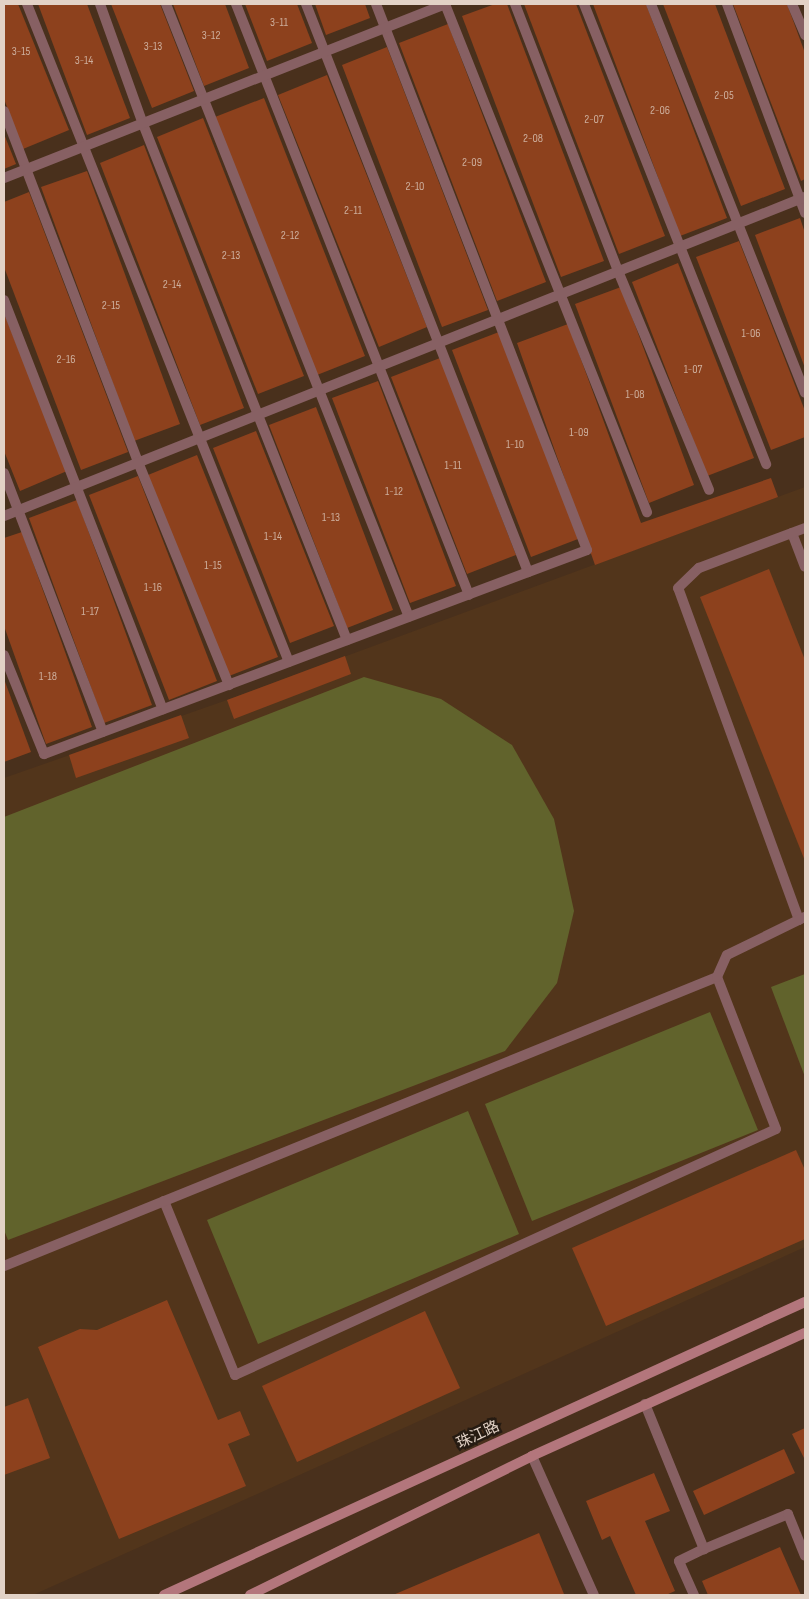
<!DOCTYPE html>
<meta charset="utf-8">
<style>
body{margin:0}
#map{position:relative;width:809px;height:1599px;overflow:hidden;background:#49301c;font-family:"Sofia Sans Condensed","Noto Sans SC",sans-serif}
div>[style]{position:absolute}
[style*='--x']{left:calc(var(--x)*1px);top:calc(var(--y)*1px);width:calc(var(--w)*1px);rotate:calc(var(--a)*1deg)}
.built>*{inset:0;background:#52351b}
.green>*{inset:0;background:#61632c}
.building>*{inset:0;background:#8d411d}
.lane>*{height:10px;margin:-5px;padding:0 5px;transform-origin:5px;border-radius:5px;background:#876063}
.street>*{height:10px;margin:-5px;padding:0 5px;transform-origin:5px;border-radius:5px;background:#876063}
.secondary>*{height:10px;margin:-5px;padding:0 5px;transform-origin:5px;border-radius:5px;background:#b3767c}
span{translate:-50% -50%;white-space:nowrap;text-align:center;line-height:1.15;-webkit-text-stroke:5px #261b12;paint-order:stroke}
.number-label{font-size:12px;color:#cdae9c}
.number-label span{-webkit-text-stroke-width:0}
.street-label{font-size:15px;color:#e2d2c6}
.frame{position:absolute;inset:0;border:5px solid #e2d2c6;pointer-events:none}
</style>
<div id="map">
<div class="built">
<i style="clip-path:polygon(805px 487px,805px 1247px,33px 1595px,4px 1595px,4px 778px,227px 700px)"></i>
</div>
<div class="green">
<i style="clip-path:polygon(364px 677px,441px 699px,512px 745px,554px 819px,574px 911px,557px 983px,505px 1051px,8px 1240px,4px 1230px,4px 817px)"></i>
<i style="clip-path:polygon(805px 974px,805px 1077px,771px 987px)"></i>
<i style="clip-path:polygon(710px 1012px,758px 1130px,532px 1221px,485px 1104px)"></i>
<i style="clip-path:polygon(468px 1111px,519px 1234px,258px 1344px,207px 1220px)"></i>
</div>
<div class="building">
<i style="clip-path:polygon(4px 4px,18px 4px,69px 130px,23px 149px,4px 99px)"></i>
<i style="clip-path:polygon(38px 4px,87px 4px,130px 118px,87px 135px)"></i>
<i style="clip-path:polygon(111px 4px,160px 4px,194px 91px,152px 108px)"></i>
<i style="clip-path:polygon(173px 4px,225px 4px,249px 68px,204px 86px)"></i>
<i style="clip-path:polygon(245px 4px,297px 4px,312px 43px,267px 61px)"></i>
<i style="clip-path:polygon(315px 4px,365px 4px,370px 18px,326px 35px)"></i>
<i style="clip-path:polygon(495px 4px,507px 4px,604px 261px,561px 277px,462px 16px)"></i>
<i style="clip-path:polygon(524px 4px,576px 4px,665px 236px,619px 254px)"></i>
<i style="clip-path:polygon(593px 4px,646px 4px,727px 218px,680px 236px)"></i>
<i style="clip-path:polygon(663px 4px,715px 4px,785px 189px,741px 206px)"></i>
<i style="clip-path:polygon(733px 4px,787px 4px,805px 53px,805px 179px,801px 181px)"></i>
<i style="clip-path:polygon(448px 24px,546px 282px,497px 301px,399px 43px)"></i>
<i style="clip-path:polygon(387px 47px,488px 310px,442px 327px,342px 65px)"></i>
<i style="clip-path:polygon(327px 75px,427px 327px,379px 347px,278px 95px)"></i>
<i style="clip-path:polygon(264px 98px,365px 356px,317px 375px,215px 117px)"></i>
<i style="clip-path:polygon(203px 118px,304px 376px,258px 394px,157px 137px)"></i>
<i style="clip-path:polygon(4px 134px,16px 164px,4px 169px)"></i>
<i style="clip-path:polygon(144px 145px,244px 408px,200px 425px,100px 163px)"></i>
<i style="clip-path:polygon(87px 171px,180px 424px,134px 441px,41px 187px)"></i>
<i style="clip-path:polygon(29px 192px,128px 452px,81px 470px,4px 267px,4px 202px)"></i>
<i style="clip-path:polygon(800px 218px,805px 233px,805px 368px,755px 235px)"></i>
<i style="clip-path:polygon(739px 241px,805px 411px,805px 437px,771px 450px,696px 257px)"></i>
<i style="clip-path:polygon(678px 263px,754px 458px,707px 476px,632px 282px)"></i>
<i style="clip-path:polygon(621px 287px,694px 485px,649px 503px,575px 304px)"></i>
<i style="clip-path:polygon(4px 313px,67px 471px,20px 491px,4px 451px)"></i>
<i style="clip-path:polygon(568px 324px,641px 523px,771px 478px,778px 497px,595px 565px,517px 343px)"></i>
<i style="clip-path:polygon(499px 332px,578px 539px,531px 557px,452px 350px)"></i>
<i style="clip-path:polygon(440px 358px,516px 555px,467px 574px,391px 377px)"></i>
<i style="clip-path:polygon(378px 381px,456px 586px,410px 603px,332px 398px)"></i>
<i style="clip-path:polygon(316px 407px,393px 610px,347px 628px,269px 425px)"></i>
<i style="clip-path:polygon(256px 431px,334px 626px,290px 643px,213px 448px)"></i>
<i style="clip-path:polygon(197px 455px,278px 657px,229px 676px,148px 475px)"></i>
<i style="clip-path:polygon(138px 476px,217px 681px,169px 700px,89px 495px)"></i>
<i style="clip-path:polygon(77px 500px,152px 705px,104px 723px,29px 518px)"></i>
<i style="clip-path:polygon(22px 532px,92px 727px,46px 744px,4px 626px,4px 538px)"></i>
<i style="clip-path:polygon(769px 569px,805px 660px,805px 861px,700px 597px)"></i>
<i style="clip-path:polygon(345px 656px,351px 674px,234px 719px,227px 700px)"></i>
<i style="clip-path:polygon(4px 679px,31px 752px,4px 762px)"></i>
<i style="clip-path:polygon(181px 715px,189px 738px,76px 778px,69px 755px)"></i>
<i style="clip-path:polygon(796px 1150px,805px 1170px,805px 1239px,606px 1326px,572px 1248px)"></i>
<i style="clip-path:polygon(167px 1300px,218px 1420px,240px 1411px,250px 1435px,228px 1444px,246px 1486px,119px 1539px,38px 1347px,80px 1329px,97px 1330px)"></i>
<i style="clip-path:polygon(425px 1311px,460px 1388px,297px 1462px,262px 1386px)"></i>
<i style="clip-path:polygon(28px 1398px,50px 1458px,4px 1475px,4px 1407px)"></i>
<i style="clip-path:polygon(805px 1428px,805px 1460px,792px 1434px)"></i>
<i style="clip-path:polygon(784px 1449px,795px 1473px,704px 1515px,693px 1491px)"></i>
<i style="clip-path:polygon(654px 1473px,670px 1511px,645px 1521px,675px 1591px,666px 1595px,636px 1595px,610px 1536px,602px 1540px,586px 1501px)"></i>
<i style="clip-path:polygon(539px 1533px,564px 1594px,561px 1595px,393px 1595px)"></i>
<i style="clip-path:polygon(780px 1547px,801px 1595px,708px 1595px,702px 1581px)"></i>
</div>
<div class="lane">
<i style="--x:27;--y:4;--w:708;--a:68.29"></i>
<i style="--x:100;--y:4;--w:127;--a:70.3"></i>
<i style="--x:143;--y:124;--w:555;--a:68.43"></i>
<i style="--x:166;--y:4;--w:659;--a:68.38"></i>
<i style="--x:236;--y:4;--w:635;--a:68.48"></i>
<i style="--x:306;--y:4;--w:610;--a:68.65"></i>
<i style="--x:445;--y:4;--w:547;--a:68.32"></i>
<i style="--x:515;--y:4;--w:286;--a:68.9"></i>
<i style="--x:618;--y:271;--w:237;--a:67.4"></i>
<i style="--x:584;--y:4;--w:495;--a:68.4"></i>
<i style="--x:651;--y:4;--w:418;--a:68.4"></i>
<i style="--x:727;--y:4;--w:223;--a:69.5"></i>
<i style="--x:792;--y:4;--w:34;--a:67"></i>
<i style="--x:4;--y:111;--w:376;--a:69.1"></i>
<i style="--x:138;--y:462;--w:241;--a:67.8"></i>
<i style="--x:4;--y:300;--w:439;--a:68.8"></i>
<i style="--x:4;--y:473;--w:277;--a:69.1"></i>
<i style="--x:792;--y:533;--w:36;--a:69"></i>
<i style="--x:4;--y:655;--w:107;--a:68"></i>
<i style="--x:44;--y:754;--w:580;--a:-20.59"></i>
<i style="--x:587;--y:550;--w:585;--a:-111.13"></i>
<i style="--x:799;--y:920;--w:353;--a:-110"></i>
<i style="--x:678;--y:588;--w:29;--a:-44"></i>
<i style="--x:699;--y:568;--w:113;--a:-20.7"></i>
<i style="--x:164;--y:1201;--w:188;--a:67.8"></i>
<i style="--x:235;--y:1375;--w:594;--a:-24.45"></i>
<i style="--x:776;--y:1129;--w:163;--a:-111.2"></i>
<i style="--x:4;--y:1266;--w:769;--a:-22.06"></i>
<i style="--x:717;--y:977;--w:24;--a:-66"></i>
<i style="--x:727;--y:955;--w:87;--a:-26"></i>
<i style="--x:532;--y:1456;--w:152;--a:66"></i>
<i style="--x:694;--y:1595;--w:37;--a:-114"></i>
<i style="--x:679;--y:1561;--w:28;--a:-26"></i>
</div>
<div class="street">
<i style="--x:4;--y:178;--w:475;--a:-21.5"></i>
<i style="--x:4;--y:516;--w:862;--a:-21.72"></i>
<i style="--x:645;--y:1404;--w:157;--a:67.9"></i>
<i style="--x:704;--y:1549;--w:91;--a:-22.6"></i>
<i style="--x:788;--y:1514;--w:45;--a:68"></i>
</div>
<div class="secondary">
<i style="--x:164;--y:1595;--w:705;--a:-24.57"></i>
<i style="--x:250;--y:1595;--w:314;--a:-26.2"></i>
<i style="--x:532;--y:1456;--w:299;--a:-24.3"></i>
</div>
<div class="number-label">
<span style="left:279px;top:23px">3-11</span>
<span style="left:211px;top:36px">3-12</span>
<span style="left:153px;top:47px">3-13</span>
<span style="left:21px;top:52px">3-15</span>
<span style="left:84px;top:61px">3-14</span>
<span style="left:724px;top:96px">2-05</span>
<span style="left:660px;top:111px">2-06</span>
<span style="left:594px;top:120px">2-07</span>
<span style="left:533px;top:139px">2-08</span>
<span style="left:472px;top:163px">2-09</span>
<span style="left:415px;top:187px">2-10</span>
<span style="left:353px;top:211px">2-11</span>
<span style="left:290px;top:236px">2-12</span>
<span style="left:231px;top:256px">2-13</span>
<span style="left:172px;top:285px">2-14</span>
<span style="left:111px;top:306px">2-15</span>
<span style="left:751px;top:334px">1-06</span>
<span style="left:66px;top:360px">2-16</span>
<span style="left:693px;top:370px">1-07</span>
<span style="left:635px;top:395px">1-08</span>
<span style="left:579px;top:433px">1-09</span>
<span style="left:515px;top:445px">1-10</span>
<span style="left:453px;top:466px">1-11</span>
<span style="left:394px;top:492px">1-12</span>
<span style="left:331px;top:518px">1-13</span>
<span style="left:273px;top:537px">1-14</span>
<span style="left:213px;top:566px">1-15</span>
<span style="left:153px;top:588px">1-16</span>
<span style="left:90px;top:612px">1-17</span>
<span style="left:48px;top:677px">1-18</span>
</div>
<div class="street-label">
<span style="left:478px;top:1435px;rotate:-25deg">珠江路</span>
</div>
<div class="frame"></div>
</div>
